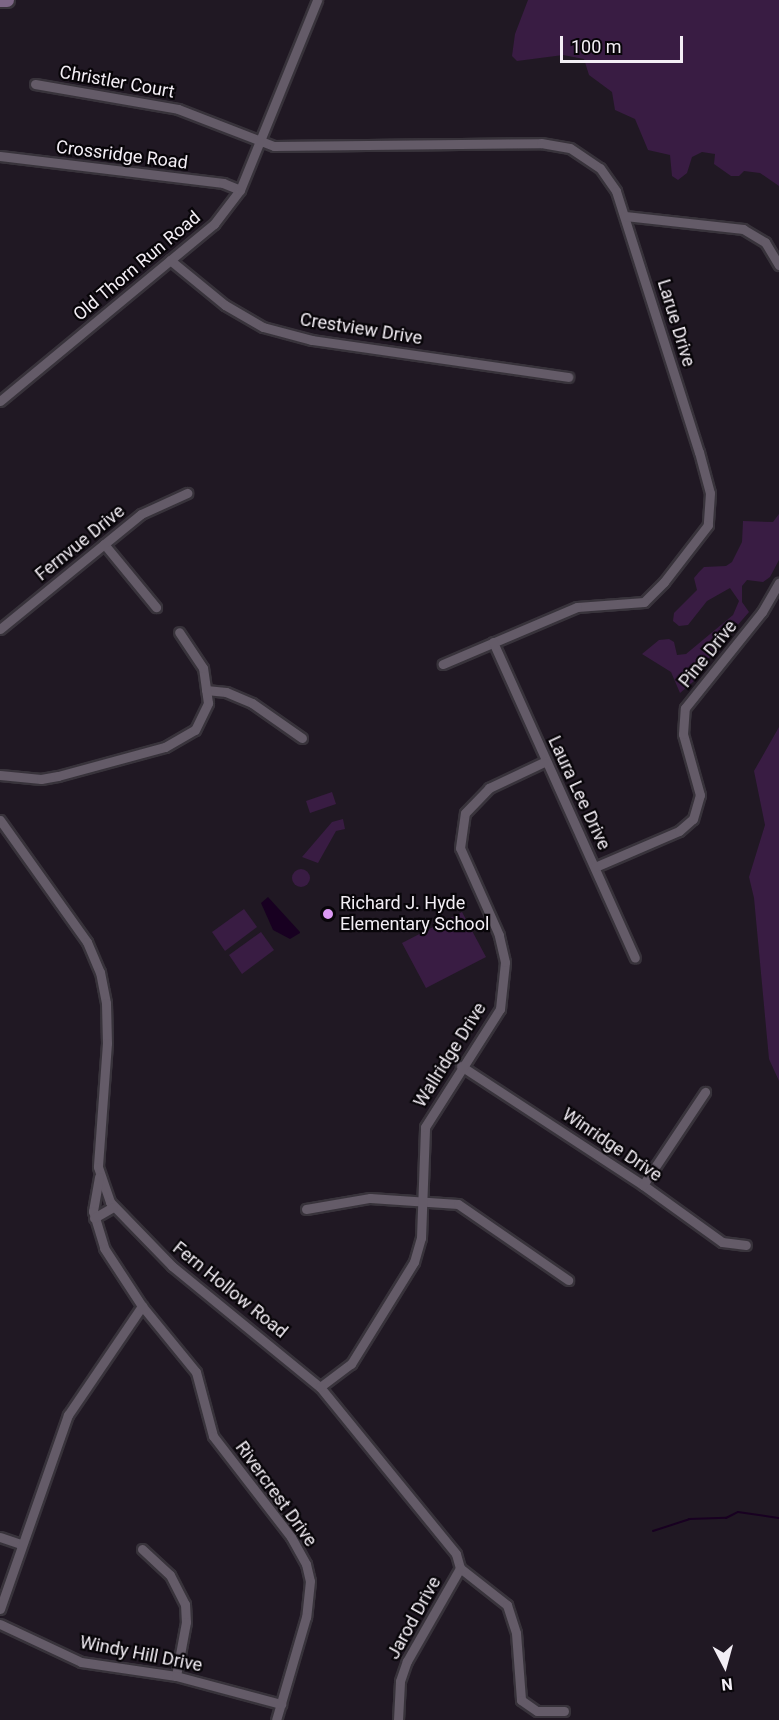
<!DOCTYPE html>
<style>
body{margin:0}
#map{position:relative;width:779px;height:1720px;overflow:hidden;background:#201823;font-family:Roboto,sans-serif}
div>[style]{position:absolute}
[style*='--x']{left:calc(var(--x)*1px);top:calc(var(--y)*1px);width:calc(var(--w)*1px);rotate:calc(var(--a)*1deg)}
.green>*{inset:0;background:#391c43}
.round{border-radius:50%}
.water>*{inset:0;background:#180021}
.stream>*{height:2px;margin:-1px;padding:0 1px;transform-origin:1px;border-radius:1px;background:#180021}
.roads{filter:drop-shadow(2px 0 #38333b) drop-shadow(-2px 0 #38333b) drop-shadow(0 2px #38333b) drop-shadow(0 -2px #38333b)}
.street>*{height:9px;margin:-4.5px;padding:0 4.5px;transform-origin:4.5px;border-radius:4.5px;background:#645b68}
.secondary>*{height:14px;margin:-7px;padding:0 7px;transform-origin:7px;border-radius:7px;background:#7d6686}
.dots>*{width:16px;height:16px;translate:-50% -50%;box-sizing:border-box;border:3px solid #080509;border-radius:50%}
span{translate:-50% -50%;white-space:nowrap;text-align:center;line-height:1.15;-webkit-text-stroke:4.5px #080509;paint-order:stroke}
.street-label{font-size:18px;color:#f3eef5}
.poi-label{font-size:18px;color:#f3eef5}
.left{translate:0 -50%;text-align:left}
.north{position:absolute;left:695px;top:1636px;width:60px;height:60px;-webkit-text-stroke:4px #080509;paint-order:stroke;rotate:174deg;font-size:16px;font-weight:700;line-height:24px;text-align:center;color:#f3eef5}
.north::after{content:'';display:block;margin:auto;width:21px;height:27px;background:#f3eef5;clip-path:polygon(50% 0,100% 100%,50% 72%,0 100%)}
.scale{position:absolute;left:560px;top:36px;width:123px;height:27px;box-sizing:border-box;border:3px solid #f3eef5;border-top:0;padding-left:8px;font-size:18px;line-height:21px;white-space:nowrap;color:#f3eef5;-webkit-text-stroke:4px #080509;paint-order:stroke}
</style>
<div id="map">
<div class="green">
<i style="clip-path:polygon(528px 0,779px 0,779px 186px,760px 173px,744px 171px,739px 176px,731px 176px,714px 164px,715px 154px,702px 152px,692px 157px,687px 173px,678px 180px,672px 176px,670px 155px,648px 150px,635px 119px,615px 110px,612px 92px,589px 75px,584px 59px,563px 55px,517px 61px,512px 56px,515px 34px)"></i>
<i style="clip-path:polygon(779px 514px,779px 560px,770px 577px,763px 582px,747px 580px,742px 586px,742px 602px,749px 612px,703px 665px,694px 681px,680px 693px,671px 672px,642px 654px,659px 640px,669px 639px,674px 642px,677px 655px,686px 654px,733px 615px,739px 601px,730px 588px,707px 601px,688px 625px,679px 626px,673px 621px,674px 613px,697px 590px,694px 578px,699px 572px,704px 567px,726px 566px,732px 562px,742px 542px,743px 521px,773px 522px)"></i>
<i style="clip-path:polygon(779px 727px,779px 1081px,769px 1059px,754px 898px,749px 877px,765px 825px,754px 771px)"></i>
<i style="clip-path:polygon(332px 792px,336px 804px,310px 813px,306px 801px)"></i>
<i style="clip-path:polygon(343px 819px,345px 829px,336px 831px,318px 863px,302px 857px,332px 822px)"></i>
<i class="round" style="left:292px;top:869px;width:18px;height:18px"></i>
<i style="clip-path:polygon(244px 909px,257px 927px,225px 951px,212px 932px)"></i>
<i style="clip-path:polygon(462px 912px,486px 957px,426px 988px,402px 943px)"></i>
<i style="clip-path:polygon(261px 932px,274px 950px,242px 974px,229px 955px)"></i>
</div>
<div class="water">
<i style="clip-path:polygon(268px 897px,300px 932px,300px 933px,290px 939px,273px 930px,261px 903px)"></i>
</div>
<div class="stream">
<i style="--x:653;--y:1531;--w:38;--a:-18"></i>
<i style="--x:689;--y:1519;--w:37;--a:-2"></i>
<i style="--x:726;--y:1518;--w:13;--a:-27"></i>
<i style="--x:738;--y:1512;--w:41;--a:8.3"></i>
</div>
<div class="roads">
<div class="street">
<i style="--x:35;--y:84;--w:145;--a:9.9"></i>
<i style="--x:178;--y:109;--w:103;--a:21.1"></i>
<i style="--x:274;--y:146;--w:267;--a:-0.6"></i>
<i style="--x:541;--y:143;--w:29;--a:10"></i>
<i style="--x:570;--y:148;--w:36;--a:34"></i>
<i style="--x:600;--y:168;--w:28;--a:55"></i>
<i style="--x:616;--y:191;--w:274;--a:72.4"></i>
<i style="--x:699;--y:452;--w:42;--a:75"></i>
<i style="--x:710;--y:493;--w:32;--a:94"></i>
<i style="--x:708;--y:525;--w:72;--a:127.7"></i>
<i style="--x:664;--y:582;--w:28;--a:135"></i>
<i style="--x:644;--y:602;--w:67;--a:175.7"></i>
<i style="--x:577;--y:607;--w:146;--a:157"></i>
<i style="--x:0;--y:156;--w:225;--a:6.9"></i>
<i style="--x:223;--y:183;--w:18;--a:22"></i>
<i style="--x:625;--y:216;--w:119;--a:6.3"></i>
<i style="--x:743;--y:229;--w:26;--a:31"></i>
<i style="--x:765;--y:242;--w:27;--a:59"></i>
<i style="--x:170;--y:260;--w:71;--a:39.3"></i>
<i style="--x:225;--y:305;--w:44;--a:30.1"></i>
<i style="--x:263;--y:327;--w:51;--a:14.9"></i>
<i style="--x:312;--y:340;--w:259;--a:8.2"></i>
<i style="--x:0;--y:401;--w:278;--a:-39.6"></i>
<i style="--x:214;--y:224;--w:43;--a:-52.6"></i>
<i style="--x:240;--y:190;--w:205;--a:-67.9"></i>
<i style="--x:104;--y:544;--w:82;--a:50.5"></i>
<i style="--x:0;--y:629;--w:182;--a:-39.2"></i>
<i style="--x:141;--y:514;--w:51;--a:-24.5"></i>
<i style="--x:493;--y:642;--w:346;--a:65.8"></i>
<i style="--x:206;--y:690;--w:20;--a:6"></i>
<i style="--x:226;--y:692;--w:28;--a:23"></i>
<i style="--x:252;--y:703;--w:61;--a:35"></i>
<i style="--x:0;--y:775;--w:41;--a:5.6"></i>
<i style="--x:41;--y:779;--w:17;--a:-10"></i>
<i style="--x:58;--y:776;--w:111;--a:-15.2"></i>
<i style="--x:165;--y:747;--w:34;--a:-30"></i>
<i style="--x:195;--y:730;--w:30;--a:-64"></i>
<i style="--x:208;--y:703;--w:35;--a:-98"></i>
<i style="--x:203;--y:668;--w:43;--a:-123.7"></i>
<i style="--x:0;--y:820;--w:150;--a:54.5"></i>
<i style="--x:87;--y:942;--w:33;--a:67"></i>
<i style="--x:100;--y:972;--w:32;--a:79"></i>
<i style="--x:106;--y:1003;--w:40;--a:88.6"></i>
<i style="--x:107;--y:1043;--w:124;--a:94.2"></i>
<i style="--x:98;--y:1167;--w:37;--a:71"></i>
<i style="--x:110;--y:1202;--w:89;--a:45.9"></i>
<i style="--x:172;--y:1266;--w:191;--a:39.3"></i>
<i style="--x:320;--y:1387;--w:215;--a:50.8"></i>
<i style="--x:456;--y:1554;--w:15;--a:74"></i>
<i style="--x:460;--y:1568;--w:60;--a:38.2"></i>
<i style="--x:507;--y:1605;--w:29;--a:72"></i>
<i style="--x:516;--y:1633;--w:67;--a:85.7"></i>
<i style="--x:521;--y:1700;--w:19;--a:35"></i>
<i style="--x:537;--y:1711;--w:27;--a:0"></i>
<i style="--x:595;--y:867;--w:91;--a:-23.2"></i>
<i style="--x:679;--y:831;--w:18;--a:-41"></i>
<i style="--x:693;--y:819;--w:25;--a:-74"></i>
<i style="--x:700;--y:795;--w:63;--a:-105.6"></i>
<i style="--x:683;--y:734;--w:26;--a:-86"></i>
<i style="--x:685;--y:708;--w:123;--a:-51.3"></i>
<i style="--x:762;--y:612;--w:34;--a:-60"></i>
<i style="--x:461;--y:1066;--w:217;--a:33.2"></i>
<i style="--x:643;--y:1185;--w:97;--a:35.8"></i>
<i style="--x:722;--y:1242;--w:24;--a:7"></i>
<i style="--x:99;--y:1177;--w:35;--a:100"></i>
<i style="--x:93;--y:1211;--w:39;--a:73"></i>
<i style="--x:104;--y:1248;--w:69;--a:56.8"></i>
<i style="--x:142;--y:1306;--w:85;--a:50.7"></i>
<i style="--x:196;--y:1372;--w:66;--a:75.1"></i>
<i style="--x:213;--y:1436;--w:128;--a:52.3"></i>
<i style="--x:291;--y:1537;--w:31;--a:61"></i>
<i style="--x:306;--y:1564;--w:17;--a:77"></i>
<i style="--x:310;--y:1581;--w:36;--a:96"></i>
<i style="--x:306;--y:1617;--w:107;--a:106.2"></i>
<i style="--x:643;--y:1185;--w:112;--a:-56.3"></i>
<i style="--x:306;--y:1209;--w:65;--a:-9.8"></i>
<i style="--x:370;--y:1198;--w:88;--a:3.9"></i>
<i style="--x:458;--y:1204;--w:134;--a:34.6"></i>
<i style="--x:94;--y:1218;--w:22;--a:-30"></i>
<i style="--x:320;--y:1387;--w:39;--a:-37"></i>
<i style="--x:351;--y:1364;--w:120;--a:-58.3"></i>
<i style="--x:414;--y:1262;--w:25;--a:-74"></i>
<i style="--x:421;--y:1238;--w:111;--a:-87.9"></i>
<i style="--x:425;--y:1127;--w:140;--a:-57.6"></i>
<i style="--x:500;--y:1009;--w:47;--a:-83.9"></i>
<i style="--x:505;--y:962;--w:28;--a:-103"></i>
<i style="--x:499;--y:935;--w:95;--a:-114.1"></i>
<i style="--x:460;--y:848;--w:35;--a:-82"></i>
<i style="--x:465;--y:813;--w:35;--a:-46"></i>
<i style="--x:489;--y:788;--w:63;--a:-25.3"></i>
<i style="--x:0;--y:1537;--w:21;--a:19"></i>
<i style="--x:142;--y:1549;--w:38;--a:43"></i>
<i style="--x:170;--y:1575;--w:33;--a:63"></i>
<i style="--x:185;--y:1604;--w:18;--a:87"></i>
<i style="--x:186;--y:1622;--w:55;--a:100.5"></i>
<i style="--x:0;--y:1609;--w:206;--a:-70.7"></i>
<i style="--x:68;--y:1415;--w:132;--a:-55.8"></i>
<i style="--x:0;--y:1624;--w:89;--a:25.1"></i>
<i style="--x:81;--y:1662;--w:96;--a:8.4"></i>
<i style="--x:176;--y:1676;--w:109;--a:14.9"></i>
<i style="--x:398;--y:1720;--w:39;--a:-87"></i>
<i style="--x:400;--y:1681;--w:21;--a:-71"></i>
<i style="--x:407;--y:1661;--w:107;--a:-60.3"></i>
</div>
<div class="secondary">
<i style="--x:0;--y:0;--w:7;--a:0"></i>
</div>
</div>
<div class="dots">
<i style="left:328px;top:914px;background:#dc99f4"></i>
</div>
<div class="street-label">
<span style="left:117px;top:82px;rotate:10deg">Christler Court</span>
<span style="left:122px;top:155px;rotate:7deg">Crossridge Road</span>
<span style="left:137px;top:266px;rotate:-40deg">Old Thorn Run Road</span>
<span style="left:676px;top:323px;rotate:73deg">Larue Drive</span>
<span style="left:361px;top:329px;rotate:9deg">Crestview Drive</span>
<span style="left:80px;top:543px;rotate:-39deg">Fernvue Drive</span>
<span style="left:708px;top:654px;rotate:-51deg">Pine Drive</span>
<span style="left:579px;top:793px;rotate:65deg">Laura Lee Drive</span>
<span style="left:450px;top:1055px;rotate:-58deg">Wallridge Drive</span>
<span style="left:612px;top:1145px;rotate:34deg">Winridge Drive</span>
<span style="left:230px;top:1290px;rotate:39deg">Fern Hollow Road</span>
<span style="left:276px;top:1494px;rotate:54deg">Rivercrest Drive</span>
<span style="left:414px;top:1618px;rotate:-61deg">Jarod Drive</span>
<span style="left:141px;top:1654px;rotate:11deg">Windy Hill Drive</span>
</div>
<div class="poi-label">
<span class="left" style="left:340px;top:914px">Richard J. Hyde<br>Elementary School</span>
</div>
<div class="north">N</div>
<div class="scale">100 m</div>
</div>
